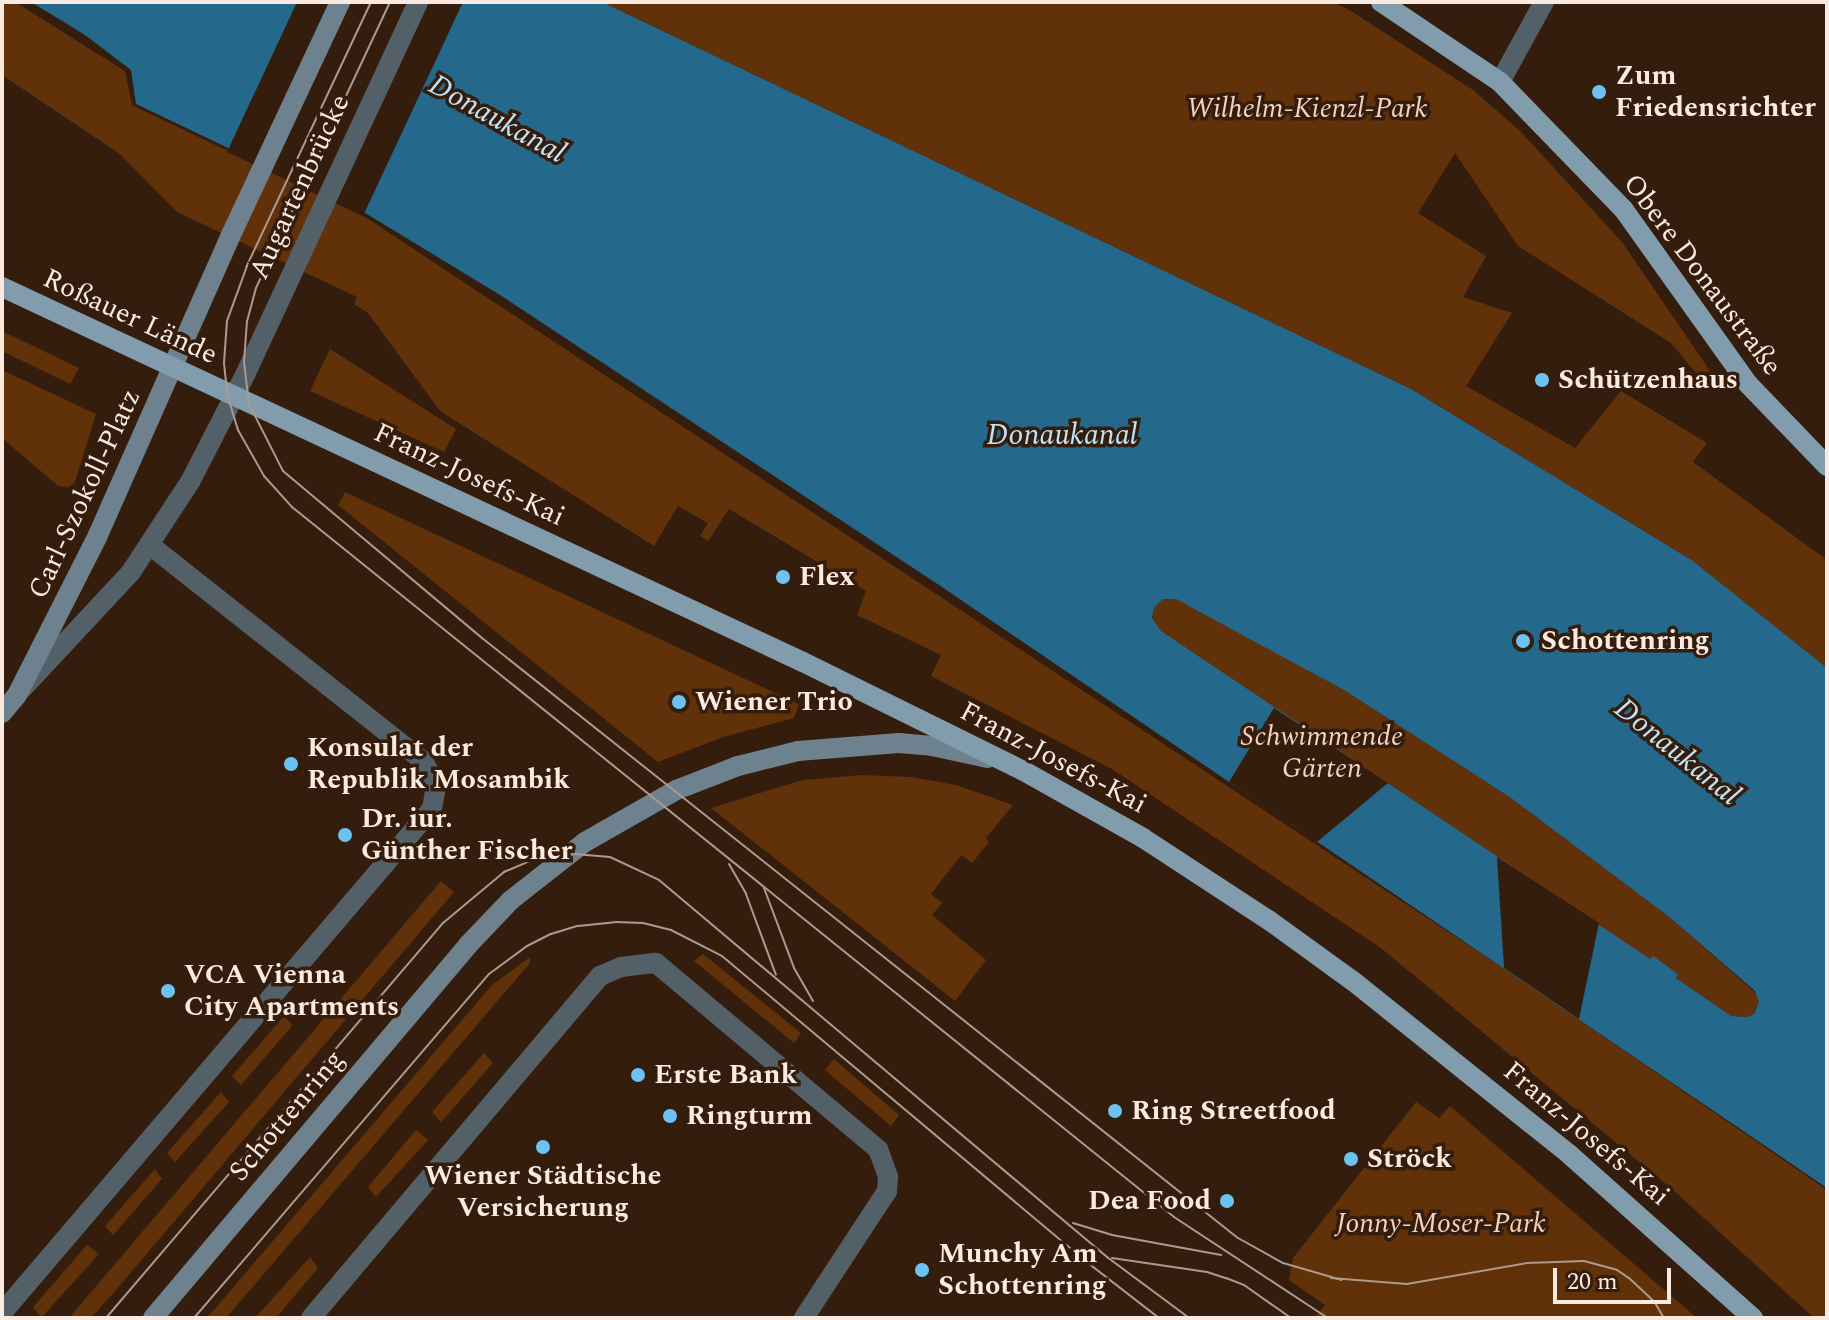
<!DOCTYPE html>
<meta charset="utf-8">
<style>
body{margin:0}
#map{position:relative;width:1829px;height:1320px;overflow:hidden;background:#341d0d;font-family:Spectral,serif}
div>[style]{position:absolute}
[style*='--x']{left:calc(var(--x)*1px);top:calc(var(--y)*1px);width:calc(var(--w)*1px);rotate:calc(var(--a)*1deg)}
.green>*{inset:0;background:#61310a}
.water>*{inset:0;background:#24688b}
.pier>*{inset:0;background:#341d0d}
.minor>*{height:20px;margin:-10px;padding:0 10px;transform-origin:10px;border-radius:10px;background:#536068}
.tertiary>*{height:20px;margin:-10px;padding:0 10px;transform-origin:10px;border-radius:10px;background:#536068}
.secondary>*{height:20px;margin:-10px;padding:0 10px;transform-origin:10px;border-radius:10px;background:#6d828e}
.primary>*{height:20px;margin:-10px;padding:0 10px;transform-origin:10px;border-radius:10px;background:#819cac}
.tram>*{height:2px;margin:-1px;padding:0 1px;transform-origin:1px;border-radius:1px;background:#ad9a8d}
.dots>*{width:22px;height:22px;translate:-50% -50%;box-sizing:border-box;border:4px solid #341d0d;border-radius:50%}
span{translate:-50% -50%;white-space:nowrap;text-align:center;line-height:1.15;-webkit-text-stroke:7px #341d0d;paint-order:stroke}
.poi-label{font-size:28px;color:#faeadf;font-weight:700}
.left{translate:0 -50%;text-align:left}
.right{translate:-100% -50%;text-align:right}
.park-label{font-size:28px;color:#f4d2be;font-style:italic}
.street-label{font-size:28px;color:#faeadf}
.water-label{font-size:30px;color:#c0e2f7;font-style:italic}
.frame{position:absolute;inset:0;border:4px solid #faeadf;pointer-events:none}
.scale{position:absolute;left:1553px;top:1268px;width:118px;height:36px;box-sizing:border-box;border:4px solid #faeadf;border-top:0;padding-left:10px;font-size:24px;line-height:28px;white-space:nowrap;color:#faeadf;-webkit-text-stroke:6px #341d0d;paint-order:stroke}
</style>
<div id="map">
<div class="green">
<i style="clip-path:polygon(2px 2px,15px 2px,125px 71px,132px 105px,365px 217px,1503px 968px,1496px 857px,1317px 842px,1229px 782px,1229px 677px,1157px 629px,1152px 621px,1154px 608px,1163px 599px,1176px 599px,1255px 640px,1344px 690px,1511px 798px,1668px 916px,1758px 995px,1759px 1002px,1754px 1014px,1747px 1017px,1731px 1016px,1676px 978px,1678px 974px,1653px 957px,1579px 1019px,1575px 1017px,1827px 1190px,1827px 1318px,1814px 1318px,1672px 1189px,1381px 948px,1112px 769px,931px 676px,941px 655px,857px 615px,866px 591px,729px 509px,708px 541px,700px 536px,708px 523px,678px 506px,654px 546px,440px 411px,368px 313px,354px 304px,357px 297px,177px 212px,120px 154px,2px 75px)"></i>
<i style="clip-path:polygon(602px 2px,1333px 2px,1351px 11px,1473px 90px,1520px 131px,1622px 242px,1717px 381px,1707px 386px,1671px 343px,1518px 246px,1455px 153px,1418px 213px,1486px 256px,1463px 297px,1512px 313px,1466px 386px,1575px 448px,1621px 391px,1707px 443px,1693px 462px,1827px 560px,1827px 668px,1693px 561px,1411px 389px)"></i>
<i style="clip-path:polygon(2px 331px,79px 368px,70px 384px,2px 351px)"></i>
<i style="clip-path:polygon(330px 349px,456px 429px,444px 452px,310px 391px)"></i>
<i style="clip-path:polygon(2px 370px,96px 414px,75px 482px,70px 487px,58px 486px,2px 438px)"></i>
<i style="clip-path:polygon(345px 492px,799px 704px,794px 718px,723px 737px,658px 762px,338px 505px)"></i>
<i style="clip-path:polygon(861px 775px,910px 777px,956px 785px,1013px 805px,986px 838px,989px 842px,972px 863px,961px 855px,931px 894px,942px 903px,932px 915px,986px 960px,955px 1001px,711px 808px,803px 780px)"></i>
<i style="clip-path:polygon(441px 881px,454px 892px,116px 1290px,91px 1318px,69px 1318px)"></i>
<i style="clip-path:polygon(703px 954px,801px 1033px,794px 1043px,694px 961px)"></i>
<i style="clip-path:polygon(530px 957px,530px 963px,226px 1318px,207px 1318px,492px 985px)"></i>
<i style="clip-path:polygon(285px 1015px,292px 1026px,241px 1085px,232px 1076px)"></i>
<i style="clip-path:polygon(484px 1053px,493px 1063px,441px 1122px,432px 1112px)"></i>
<i style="clip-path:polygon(834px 1059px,899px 1115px,891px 1126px,825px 1070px)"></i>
<i style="clip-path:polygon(221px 1092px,229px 1102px,175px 1162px,167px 1153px)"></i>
<i style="clip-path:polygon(1416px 1102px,1439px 1118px,1450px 1106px,1697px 1318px,1314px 1318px,1325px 1305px,1289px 1280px,1293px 1258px)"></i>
<i style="clip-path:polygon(416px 1130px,428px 1140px,376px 1197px,368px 1187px)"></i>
<i style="clip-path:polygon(155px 1169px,162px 1179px,113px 1235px,105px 1226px)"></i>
<i style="clip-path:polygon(87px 1245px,99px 1254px,41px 1318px,33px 1307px)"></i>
<i style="clip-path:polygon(310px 1257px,318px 1268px,276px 1318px,255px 1318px)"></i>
</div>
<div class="water">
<i style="clip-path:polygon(evenodd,31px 2px,602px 2px,1411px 389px,1693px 561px,1827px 668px,1827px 1188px,939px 585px,500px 295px,367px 214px,136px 104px,131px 70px,85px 35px,31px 2px,1163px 599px,1176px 599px,1344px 690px,1511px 798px,1668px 916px,1755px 991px,1759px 1002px,1754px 1014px,1747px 1017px,1731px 1016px,1676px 978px,1678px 974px,1653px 956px,1650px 959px,1161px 631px,1152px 618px,1154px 608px,1163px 599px)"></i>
</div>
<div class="pier">
<i style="clip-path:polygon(297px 2px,463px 2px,363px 216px,227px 152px)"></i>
<i style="clip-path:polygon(1274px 708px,1388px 783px,1317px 842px,1229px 782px)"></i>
<i style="clip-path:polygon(1497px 857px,1599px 923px,1579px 1019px,1504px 968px)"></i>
</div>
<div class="minor">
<i style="--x:1500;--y:82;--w:91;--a:-61.2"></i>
<i style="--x:2;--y:1313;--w:641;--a:-49.55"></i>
<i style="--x:418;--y:825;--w:21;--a:-49"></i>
<i style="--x:432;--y:809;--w:17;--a:-80"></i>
<i style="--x:435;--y:792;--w:16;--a:-101"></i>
<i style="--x:432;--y:776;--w:19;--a:-122"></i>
<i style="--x:422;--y:760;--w:347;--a:-141.7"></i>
<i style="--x:311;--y:1318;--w:448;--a:-49.8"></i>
<i style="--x:600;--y:976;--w:23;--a:-23"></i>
<i style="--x:621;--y:967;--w:35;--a:-7"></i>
<i style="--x:656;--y:963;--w:290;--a:40"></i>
<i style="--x:878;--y:1149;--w:30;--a:70"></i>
<i style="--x:888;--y:1177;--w:14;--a:94"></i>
<i style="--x:887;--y:1191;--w:152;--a:123.2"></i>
</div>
<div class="tertiary">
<i style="--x:22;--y:689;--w:160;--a:-47"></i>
<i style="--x:131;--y:572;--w:108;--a:-56.8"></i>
<i style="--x:190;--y:482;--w:120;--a:-62.8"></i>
<i style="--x:245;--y:375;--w:411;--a:-65.1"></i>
</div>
<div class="secondary">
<i style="--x:2;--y:713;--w:23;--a:-50"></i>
<i style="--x:17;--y:695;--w:179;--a:-63.1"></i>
<i style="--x:98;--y:535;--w:326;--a:-66.1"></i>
<i style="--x:230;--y:237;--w:259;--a:-64.9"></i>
<i style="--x:153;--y:1318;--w:488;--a:-49.8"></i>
<i style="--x:468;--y:945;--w:62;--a:-46.3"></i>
<i style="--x:511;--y:900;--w:94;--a:-38.1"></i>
<i style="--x:585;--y:842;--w:105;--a:-29.7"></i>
<i style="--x:676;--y:790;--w:66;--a:-21.2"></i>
<i style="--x:738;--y:766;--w:62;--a:-14"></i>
<i style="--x:798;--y:751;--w:101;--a:-4.5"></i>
<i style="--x:899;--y:743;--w:33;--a:5"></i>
<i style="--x:932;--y:746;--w:57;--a:12.1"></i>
</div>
<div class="primary">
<i style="--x:1381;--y:2;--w:143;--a:33.9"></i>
<i style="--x:1500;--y:82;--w:178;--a:45.9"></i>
<i style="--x:1624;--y:210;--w:214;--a:54.5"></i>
<i style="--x:1748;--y:384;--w:114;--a:46.1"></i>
<i style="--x:2;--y:287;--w:884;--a:25.09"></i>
<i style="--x:803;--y:662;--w:244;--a:26.3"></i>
<i style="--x:1022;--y:770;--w:139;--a:29.3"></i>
<i style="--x:1143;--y:838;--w:152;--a:33.2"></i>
<i style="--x:1270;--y:921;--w:102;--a:35.9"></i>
<i style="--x:1353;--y:981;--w:278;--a:38.7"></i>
<i style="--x:1570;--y:1155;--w:245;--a:41.7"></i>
</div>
<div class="tram">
<i style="--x:371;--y:2;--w:292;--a:115.2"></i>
<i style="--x:247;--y:266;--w:59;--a:110"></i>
<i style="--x:227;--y:321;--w:42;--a:94.1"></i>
<i style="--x:224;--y:363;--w:31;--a:84"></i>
<i style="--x:227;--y:394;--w:38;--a:73"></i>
<i style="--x:238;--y:430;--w:53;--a:60.5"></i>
<i style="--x:264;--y:476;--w:42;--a:47.9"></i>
<i style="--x:292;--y:507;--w:1132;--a:38.83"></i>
<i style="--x:1174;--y:1217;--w:184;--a:33.3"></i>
<i style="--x:390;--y:2;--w:316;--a:115.1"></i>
<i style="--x:256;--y:288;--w:34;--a:105"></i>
<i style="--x:247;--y:321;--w:41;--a:94.2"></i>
<i style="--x:244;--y:362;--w:42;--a:83.2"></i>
<i style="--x:249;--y:404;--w:75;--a:63.1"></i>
<i style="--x:283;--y:471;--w:260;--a:40"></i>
<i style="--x:482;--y:638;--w:965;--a:38.44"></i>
<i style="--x:1238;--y:1238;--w:51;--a:29.1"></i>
<i style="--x:1283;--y:1263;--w:61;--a:16.1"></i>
<i style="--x:729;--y:864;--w:34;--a:60"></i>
<i style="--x:746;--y:894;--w:86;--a:69.7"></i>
<i style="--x:764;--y:888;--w:85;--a:69.4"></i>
<i style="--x:794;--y:968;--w:38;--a:60"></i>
<i style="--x:1073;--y:1223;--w:41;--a:17.1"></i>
<i style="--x:1112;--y:1235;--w:111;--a:10.4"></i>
<i style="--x:1112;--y:1258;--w:96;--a:8.4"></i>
<i style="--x:1207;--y:1272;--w:20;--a:18"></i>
<i style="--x:1226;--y:1278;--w:19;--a:21"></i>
<i style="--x:1244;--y:1285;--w:57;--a:35.1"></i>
<i style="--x:1331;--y:1278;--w:76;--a:4.5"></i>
<i style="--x:1407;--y:1284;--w:122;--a:-9.9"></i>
<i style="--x:1527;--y:1263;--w:57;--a:-2"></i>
<i style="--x:1584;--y:1261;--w:34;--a:15"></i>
<i style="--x:1617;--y:1270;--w:14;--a:34"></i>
<i style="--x:1629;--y:1278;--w:34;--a:43"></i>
<i style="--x:1654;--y:1301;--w:20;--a:60"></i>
<i style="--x:106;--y:1318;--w:519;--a:-49.53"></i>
<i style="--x:443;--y:923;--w:80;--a:-39.9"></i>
<i style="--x:504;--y:872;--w:43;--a:-23"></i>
<i style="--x:544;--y:855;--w:19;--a:-6"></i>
<i style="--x:563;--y:853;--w:47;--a:4.9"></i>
<i style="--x:610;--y:857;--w:54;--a:25.1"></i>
<i style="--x:659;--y:880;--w:586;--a:40.08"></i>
<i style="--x:1107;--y:1257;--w:102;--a:36.6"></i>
<i style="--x:194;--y:1318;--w:453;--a:-49.4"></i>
<i style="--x:489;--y:974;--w:47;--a:-36.4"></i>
<i style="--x:527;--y:946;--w:27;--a:-27"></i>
<i style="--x:551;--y:934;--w:28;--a:-17"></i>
<i style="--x:578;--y:926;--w:37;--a:-6"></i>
<i style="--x:615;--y:922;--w:28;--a:2"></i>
<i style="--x:643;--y:923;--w:29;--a:14"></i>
<i style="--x:671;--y:930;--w:57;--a:27"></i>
<i style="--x:722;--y:956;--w:466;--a:40"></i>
<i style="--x:1079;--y:1256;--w:101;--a:37.8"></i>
</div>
<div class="dots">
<i style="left:1599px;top:92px;background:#6cc3f2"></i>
<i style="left:1542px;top:380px;background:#6cc3f2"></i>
<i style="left:783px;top:577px;background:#6cc3f2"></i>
<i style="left:1523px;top:641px;background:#6cc3f2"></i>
<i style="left:679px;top:702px;background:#6cc3f2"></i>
<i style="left:291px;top:764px;background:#6cc3f2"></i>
<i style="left:345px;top:835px;background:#6cc3f2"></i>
<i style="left:168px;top:991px;background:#6cc3f2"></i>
<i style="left:638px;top:1075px;background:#6cc3f2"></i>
<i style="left:1115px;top:1111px;background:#6cc3f2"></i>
<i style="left:670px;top:1116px;background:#6cc3f2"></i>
<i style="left:543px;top:1147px;background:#6cc3f2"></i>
<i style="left:1351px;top:1159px;background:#6cc3f2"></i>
<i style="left:1227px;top:1201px;background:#6cc3f2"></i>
<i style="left:922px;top:1270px;background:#6cc3f2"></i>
</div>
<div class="poi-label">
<span class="left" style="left:1615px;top:92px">Zum<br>Friedensrichter</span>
<span class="left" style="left:1558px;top:380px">Schützenhaus</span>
<span class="left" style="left:799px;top:577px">Flex</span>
<span class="left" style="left:1541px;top:641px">Schottenring</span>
<span class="left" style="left:695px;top:702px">Wiener Trio</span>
<span class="left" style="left:307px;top:764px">Konsulat der<br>Republik Mosambik</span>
<span class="left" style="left:361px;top:835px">Dr. iur.<br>Günther Fischer</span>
<span class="left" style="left:184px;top:991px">VCA Vienna<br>City Apartments</span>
<span class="left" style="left:654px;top:1075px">Erste Bank</span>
<span class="left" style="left:1131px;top:1111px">Ring Streetfood</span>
<span class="left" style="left:686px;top:1116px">Ringturm</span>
<span class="left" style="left:1367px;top:1159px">Ströck</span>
<span style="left:543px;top:1192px">Wiener Städtische<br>Versicherung</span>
<span class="right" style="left:1211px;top:1201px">Dea Food</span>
<span class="left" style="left:938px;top:1270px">Munchy Am<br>Schottenring</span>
</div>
<div class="park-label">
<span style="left:1307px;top:109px">Wilhelm-Kienzl-Park</span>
<span style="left:1322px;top:753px">Schwimmende<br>Gärten</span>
<span style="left:1441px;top:1224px">Jonny-Moser-Park</span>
</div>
<div class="street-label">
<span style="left:300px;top:187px;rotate:-65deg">Augartenbrücke</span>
<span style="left:1702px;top:275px;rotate:53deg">Obere Donaustraße</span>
<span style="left:130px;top:317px;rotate:25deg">Roßauer Lände</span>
<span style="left:469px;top:475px;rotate:25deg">Franz-Josefs-Kai</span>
<span style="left:85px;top:494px;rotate:-65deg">Carl-Szokoll-Platz</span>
<span style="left:1053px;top:758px;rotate:28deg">Franz-Josefs-Kai</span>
<span style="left:287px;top:1116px;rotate:-50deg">Schottenring</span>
<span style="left:1586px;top:1134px;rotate:40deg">Franz-Josefs-Kai</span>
</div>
<div class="water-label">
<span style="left:497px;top:119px;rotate:29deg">Donaukanal</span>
<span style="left:1062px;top:435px">Donaukanal</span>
<span style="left:1677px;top:752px;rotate:39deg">Donaukanal</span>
</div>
<div class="frame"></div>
<div class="scale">20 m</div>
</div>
